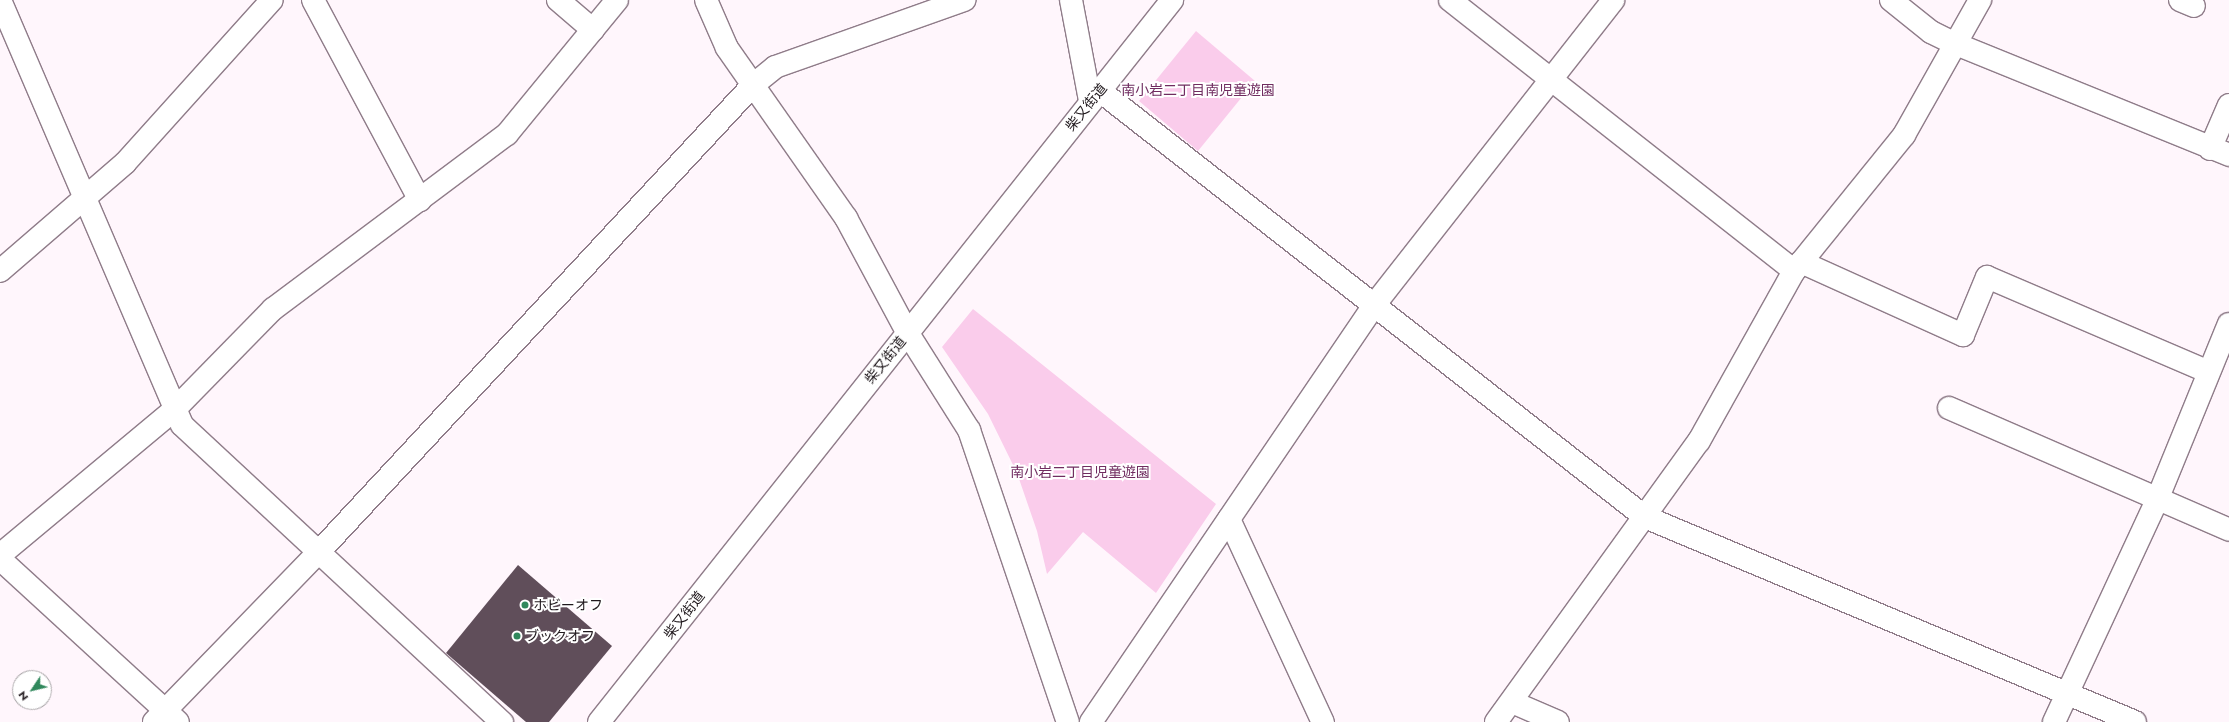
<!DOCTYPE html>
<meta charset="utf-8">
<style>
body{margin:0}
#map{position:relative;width:2229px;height:722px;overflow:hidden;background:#fff6fc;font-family:Jost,"Noto Sans JP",sans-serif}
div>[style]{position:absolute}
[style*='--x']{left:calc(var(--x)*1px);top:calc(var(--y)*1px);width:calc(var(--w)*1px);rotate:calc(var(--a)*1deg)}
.green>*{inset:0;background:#facceb}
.building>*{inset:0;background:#604e5a}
.roads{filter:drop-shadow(1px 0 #8f7c89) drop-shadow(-1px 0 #8f7c89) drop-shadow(0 1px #8f7c89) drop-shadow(0 -1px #8f7c89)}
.minor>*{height:22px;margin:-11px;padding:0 11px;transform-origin:11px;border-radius:11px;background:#fff}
.major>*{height:22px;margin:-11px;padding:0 11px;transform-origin:11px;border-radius:11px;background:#fff}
.dots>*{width:11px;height:11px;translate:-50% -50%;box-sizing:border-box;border:2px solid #fff;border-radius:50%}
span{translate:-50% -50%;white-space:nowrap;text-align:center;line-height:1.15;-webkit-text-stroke:4px #fff;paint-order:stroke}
.park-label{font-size:14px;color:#702c60}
.street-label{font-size:14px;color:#20191d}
.poi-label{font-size:14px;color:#20191d}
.left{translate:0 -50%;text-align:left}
.north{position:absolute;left:12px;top:670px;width:40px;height:40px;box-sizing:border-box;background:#fff;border:1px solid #a6a3a5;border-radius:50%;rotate:235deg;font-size:11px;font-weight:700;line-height:16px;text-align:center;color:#20191d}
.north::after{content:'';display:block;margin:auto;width:14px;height:18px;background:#30885c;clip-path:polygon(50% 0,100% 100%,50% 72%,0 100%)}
</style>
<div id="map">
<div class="green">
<i style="clip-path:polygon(1196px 31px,1255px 81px,1198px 151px,1139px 101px)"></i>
<i style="clip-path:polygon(973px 309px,1216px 504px,1156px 593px,1083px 532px,1047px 574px,1037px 531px,1017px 473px,988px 414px,942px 347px)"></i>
</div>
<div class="building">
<i style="clip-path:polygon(518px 565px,612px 646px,549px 722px,526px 722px,446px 653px)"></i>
</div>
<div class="roads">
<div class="minor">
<i style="--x:0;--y:0;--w:462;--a:66.8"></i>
<i style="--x:182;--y:425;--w:437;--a:42.9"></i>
<i style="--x:313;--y:0;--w:227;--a:61.9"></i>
<i style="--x:558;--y:0;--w:46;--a:40.6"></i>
<i style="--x:706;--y:0;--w:52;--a:66.4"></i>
<i style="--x:727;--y:48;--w:208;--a:55"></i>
<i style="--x:846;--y:218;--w:129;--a:61.8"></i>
<i style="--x:907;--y:332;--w:116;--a:57.7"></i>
<i style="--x:969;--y:430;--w:308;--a:71.3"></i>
<i style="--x:1071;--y:0;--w:103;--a:79.3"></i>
<i style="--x:1450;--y:0;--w:438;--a:38.2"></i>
<i style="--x:1891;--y:0;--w:51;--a:38.7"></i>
<i style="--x:1931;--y:32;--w:28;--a:26"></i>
<i style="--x:1956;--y:44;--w:295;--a:22.1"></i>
<i style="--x:2180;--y:0;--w:15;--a:23"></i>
<i style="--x:1099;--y:90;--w:693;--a:38.03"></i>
<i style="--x:1645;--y:517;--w:531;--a:22.7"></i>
<i style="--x:2210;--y:149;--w:48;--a:-66.6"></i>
<i style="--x:1801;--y:262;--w:178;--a:24.3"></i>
<i style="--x:1963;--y:335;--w:63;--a:-67.5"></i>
<i style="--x:1987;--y:277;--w:241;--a:23.2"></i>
<i style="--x:0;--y:271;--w:165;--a:-40.8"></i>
<i style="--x:125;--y:163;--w:219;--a:-48"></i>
<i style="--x:1949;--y:408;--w:305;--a:23.5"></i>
<i style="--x:1229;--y:519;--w:224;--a:65.2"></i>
<i style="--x:0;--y:555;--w:228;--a:-39.8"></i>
<i style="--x:175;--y:409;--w:140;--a:-45.6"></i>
<i style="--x:273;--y:309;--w:292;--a:-36.8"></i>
<i style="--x:507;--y:134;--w:173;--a:-50.6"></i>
<i style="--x:0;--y:559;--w:241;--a:42.5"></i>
<i style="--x:1512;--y:702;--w:50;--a:23.5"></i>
<i style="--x:154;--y:722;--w:234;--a:-45.9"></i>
<i style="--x:317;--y:554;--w:640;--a:-47.09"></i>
<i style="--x:753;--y:85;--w:28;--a:-39"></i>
<i style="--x:775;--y:67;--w:201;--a:-19.5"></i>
<i style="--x:1091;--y:722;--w:505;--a:-55.81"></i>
<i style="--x:1375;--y:304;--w:386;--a:-51.9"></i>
<i style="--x:1496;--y:722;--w:347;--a:-54.2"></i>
<i style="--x:1699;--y:441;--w:195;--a:-60.8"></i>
<i style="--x:1794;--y:271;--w:175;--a:-51"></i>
<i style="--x:1904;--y:135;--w:155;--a:-60.6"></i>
<i style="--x:2054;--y:722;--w:245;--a:-65.1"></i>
<i style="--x:2157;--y:500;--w:190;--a:-67.8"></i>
</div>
<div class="major">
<i style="--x:599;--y:722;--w:922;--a:-51.56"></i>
</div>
</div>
<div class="dots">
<i style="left:525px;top:605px;background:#30885c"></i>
<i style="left:517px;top:636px;background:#30885c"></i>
</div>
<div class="park-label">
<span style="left:1198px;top:90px">南小岩二丁目南児童遊園</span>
<span style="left:1080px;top:472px">南小岩二丁目児童遊園</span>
</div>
<div class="street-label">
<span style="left:1086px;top:107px;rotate:-51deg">柴又街道</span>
<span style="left:885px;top:360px;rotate:-51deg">柴又街道</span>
<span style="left:684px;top:615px;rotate:-52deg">柴又街道</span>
</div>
<div class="poi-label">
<span class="left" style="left:533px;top:605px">ホビーオフ</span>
<span class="left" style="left:525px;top:636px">ブックオフ</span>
</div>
<div class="north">N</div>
</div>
